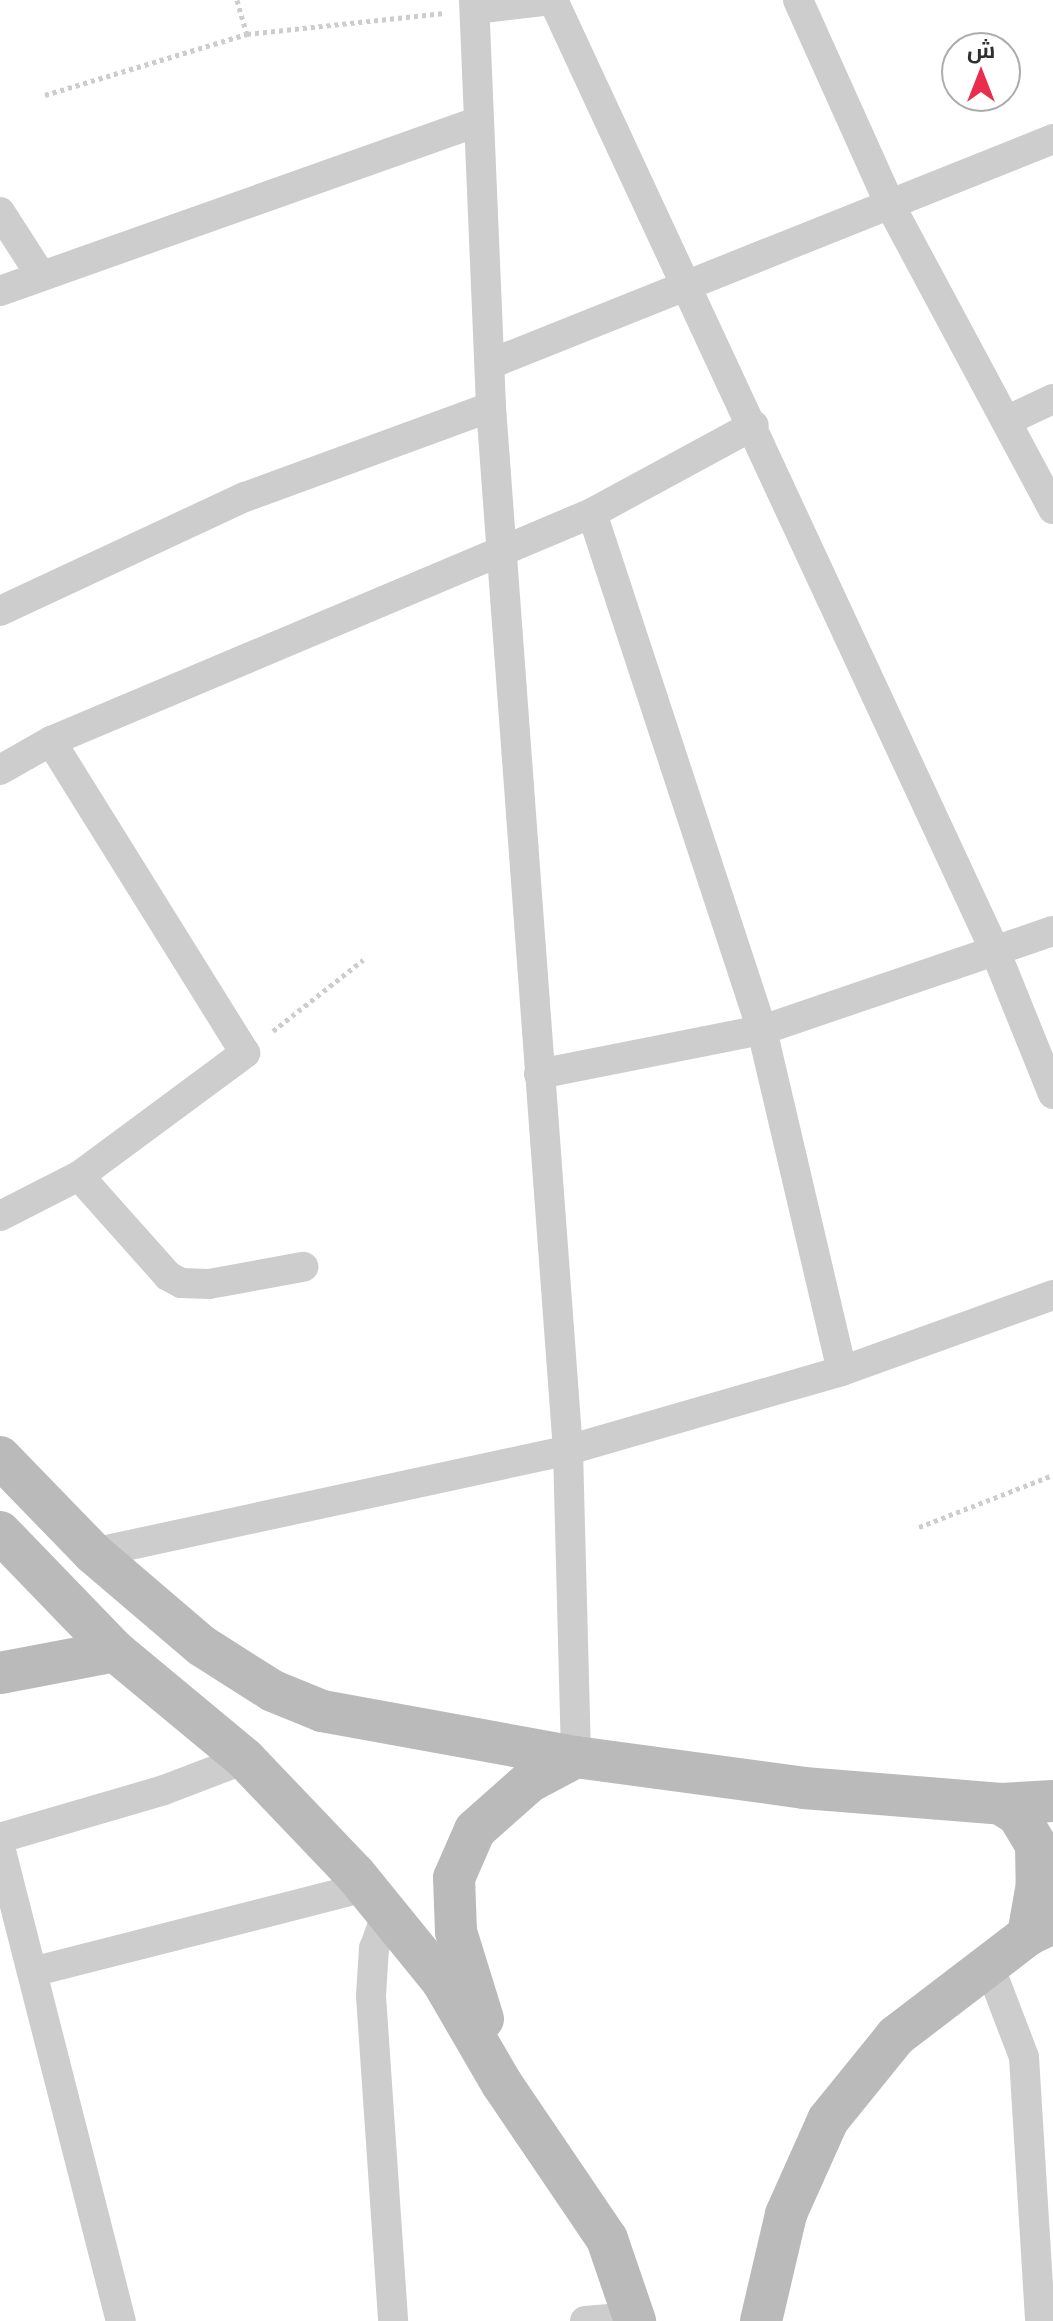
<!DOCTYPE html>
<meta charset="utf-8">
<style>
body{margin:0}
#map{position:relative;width:1053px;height:2321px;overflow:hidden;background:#fff;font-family:"PT Sans Narrow",Cairo,sans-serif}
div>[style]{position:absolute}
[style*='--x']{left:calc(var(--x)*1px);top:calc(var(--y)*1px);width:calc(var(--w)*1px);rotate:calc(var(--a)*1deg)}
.path>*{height:5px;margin-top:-2.5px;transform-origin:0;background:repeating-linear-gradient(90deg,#cdcdcd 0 4px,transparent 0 8px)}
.street>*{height:30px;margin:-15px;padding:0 15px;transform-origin:15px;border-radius:15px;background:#cdcdcd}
.secondary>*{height:42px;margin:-21px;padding:0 21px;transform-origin:21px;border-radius:21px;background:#bababa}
span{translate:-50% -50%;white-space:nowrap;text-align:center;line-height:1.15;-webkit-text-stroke:8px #fff;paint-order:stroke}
.north{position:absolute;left:941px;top:32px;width:80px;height:80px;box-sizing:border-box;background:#fff;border:2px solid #acacac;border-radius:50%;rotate:0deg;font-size:22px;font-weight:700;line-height:32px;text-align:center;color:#303030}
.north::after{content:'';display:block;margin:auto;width:28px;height:36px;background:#eb2d4d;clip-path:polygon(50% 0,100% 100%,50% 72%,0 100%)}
</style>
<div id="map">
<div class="path">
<i style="--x:237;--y:0;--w:35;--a:74"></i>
<i style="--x:45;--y:95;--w:211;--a:-16.8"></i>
<i style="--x:247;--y:34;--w:196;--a:-6.1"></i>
<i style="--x:273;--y:1031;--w:115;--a:-38.3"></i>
<i style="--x:919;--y:1527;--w:144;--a:-21.2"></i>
</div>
<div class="street">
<i style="--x:474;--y:0;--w:407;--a:87.6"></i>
<i style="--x:491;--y:407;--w:1046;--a:85.78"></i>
<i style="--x:568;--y:1450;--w:307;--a:88.5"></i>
<i style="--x:798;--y:0;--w:225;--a:65.8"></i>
<i style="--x:890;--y:205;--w:345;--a:61.8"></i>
<i style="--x:475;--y:9;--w:79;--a:-6.6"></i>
<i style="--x:553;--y:0;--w:1051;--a:65.07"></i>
<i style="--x:996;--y:953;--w:152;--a:68"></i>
<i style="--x:0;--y:212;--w:74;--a:57.2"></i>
<i style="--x:0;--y:291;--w:506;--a:-19.51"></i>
<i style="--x:490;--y:364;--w:606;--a:-21.78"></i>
<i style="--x:1006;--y:421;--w:52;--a:-25.1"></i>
<i style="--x:592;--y:513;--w:544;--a:71.8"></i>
<i style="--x:762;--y:1030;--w:350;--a:76.8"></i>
<i style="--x:0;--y:611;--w:270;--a:-25"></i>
<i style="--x:245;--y:497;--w:262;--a:-20.1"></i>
<i style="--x:0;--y:770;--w:59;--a:-29.6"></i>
<i style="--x:51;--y:741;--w:587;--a:-22.85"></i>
<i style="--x:592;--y:513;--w:184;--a:-28.5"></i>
<i style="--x:539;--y:1074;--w:227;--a:-11.2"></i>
<i style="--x:762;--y:1030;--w:307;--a:-18.8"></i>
<i style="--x:79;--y:1176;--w:134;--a:48.3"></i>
<i style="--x:168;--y:1276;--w:15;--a:28"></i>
<i style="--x:181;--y:1283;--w:28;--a:2"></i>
<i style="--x:209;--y:1284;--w:96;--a:-10.3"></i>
<i style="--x:0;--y:1216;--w:89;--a:-26.9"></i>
<i style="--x:79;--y:1176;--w:207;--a:-36.5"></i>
<i style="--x:245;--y:1053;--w:367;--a:-121.9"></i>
<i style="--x:93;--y:1553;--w:486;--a:-12.2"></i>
<i style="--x:568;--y:1450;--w:285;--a:-16.1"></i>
<i style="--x:842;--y:1371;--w:224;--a:-19.8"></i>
<i style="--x:0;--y:1838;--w:171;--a:-16.3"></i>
<i style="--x:164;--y:1790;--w:87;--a:-20.9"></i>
<i style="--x:0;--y:1847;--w:489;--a:75.7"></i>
<i style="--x:387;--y:1913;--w:37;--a:110"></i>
<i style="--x:374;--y:1948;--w:48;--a:93.6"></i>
<i style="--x:371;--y:1996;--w:326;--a:86.1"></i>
<i style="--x:990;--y:1968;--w:95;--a:69.1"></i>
<i style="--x:1024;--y:2057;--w:264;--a:86.5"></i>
<i style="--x:32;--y:1972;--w:344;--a:-14.3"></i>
<i style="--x:585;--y:2321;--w:49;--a:-4.7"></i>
</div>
<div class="secondary">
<i style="--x:0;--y:1457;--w:134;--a:45.9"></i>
<i style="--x:93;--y:1553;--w:143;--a:40.5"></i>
<i style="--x:202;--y:1646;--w:84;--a:32.4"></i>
<i style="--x:273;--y:1691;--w:53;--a:22.2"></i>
<i style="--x:322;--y:1711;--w:258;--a:10.3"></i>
<i style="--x:576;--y:1757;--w:230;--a:7.7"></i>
<i style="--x:804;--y:1788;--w:198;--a:4.6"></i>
<i style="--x:1001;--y:1804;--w:52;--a:-3.3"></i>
<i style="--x:0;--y:1532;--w:165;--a:46"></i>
<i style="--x:115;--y:1651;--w:169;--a:39.7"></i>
<i style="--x:245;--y:1759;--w:159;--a:46.3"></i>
<i style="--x:355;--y:1874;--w:138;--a:50.9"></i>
<i style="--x:442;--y:1981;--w:119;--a:59.8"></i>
<i style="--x:502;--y:2084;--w:187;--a:55.9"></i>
<i style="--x:607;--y:2239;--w:87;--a:71.1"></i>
<i style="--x:0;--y:1673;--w:117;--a:-10.8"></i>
<i style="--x:1001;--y:1804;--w:20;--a:33"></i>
<i style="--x:1018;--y:1815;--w:35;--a:59"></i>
<i style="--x:1036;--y:1845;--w:39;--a:89"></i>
<i style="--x:1037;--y:1884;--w:52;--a:100"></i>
<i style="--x:483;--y:2019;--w:91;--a:-107.2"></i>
<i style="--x:456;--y:1932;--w:54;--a:-92.1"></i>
<i style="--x:454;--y:1878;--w:52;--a:-66.4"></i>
<i style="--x:475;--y:1830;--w:72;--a:-41.6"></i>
<i style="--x:529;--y:1782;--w:53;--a:-28"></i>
<i style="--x:761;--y:2321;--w:110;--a:-76.8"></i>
<i style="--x:786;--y:2214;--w:103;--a:-65.9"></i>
<i style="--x:828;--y:2120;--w:108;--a:-51"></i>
<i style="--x:896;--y:2036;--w:166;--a:-37.4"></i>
<i style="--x:1028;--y:1935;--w:28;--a:-26"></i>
</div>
<div class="north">ش</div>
</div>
